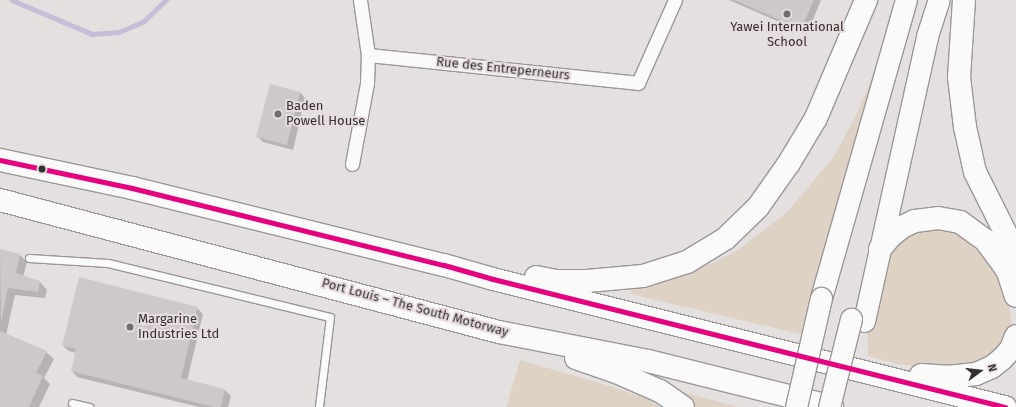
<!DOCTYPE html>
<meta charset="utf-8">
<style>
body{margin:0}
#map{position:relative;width:1016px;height:407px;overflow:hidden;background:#e5e0e0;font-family:"Fira Sans",sans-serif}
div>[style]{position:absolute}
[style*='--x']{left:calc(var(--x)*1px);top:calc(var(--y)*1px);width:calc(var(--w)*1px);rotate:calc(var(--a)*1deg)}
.green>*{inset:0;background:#ded2c5}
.shadow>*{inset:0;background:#0003}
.stream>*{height:4.5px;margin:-2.25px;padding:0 2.25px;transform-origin:2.25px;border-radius:2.25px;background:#c8bcd7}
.building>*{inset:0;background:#cdc9c9}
.roads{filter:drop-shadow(1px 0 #9b9797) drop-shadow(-1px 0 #9b9797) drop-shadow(0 1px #9b9797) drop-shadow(0 -1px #9b9797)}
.service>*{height:7px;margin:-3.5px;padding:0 3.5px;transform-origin:3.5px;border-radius:3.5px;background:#fbfafa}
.minor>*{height:13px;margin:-6.5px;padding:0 6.5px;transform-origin:6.5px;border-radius:6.5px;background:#fbfafa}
.primary>*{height:21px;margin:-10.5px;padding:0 10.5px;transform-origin:10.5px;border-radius:10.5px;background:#fbfafa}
.trunk>*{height:22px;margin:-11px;padding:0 11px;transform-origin:11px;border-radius:11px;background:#fbfafa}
.bridges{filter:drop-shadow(1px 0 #9b9797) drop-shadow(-1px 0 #9b9797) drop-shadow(0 1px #9b9797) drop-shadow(0 -1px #9b9797)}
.primary-bridge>*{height:21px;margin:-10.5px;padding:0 10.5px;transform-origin:10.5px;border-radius:10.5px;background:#fbfafa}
.bus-1>*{height:5px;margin:-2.5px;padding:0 2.5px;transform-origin:2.5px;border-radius:2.5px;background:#e5007d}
.dots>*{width:11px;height:11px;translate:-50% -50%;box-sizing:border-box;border:2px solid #e8ddde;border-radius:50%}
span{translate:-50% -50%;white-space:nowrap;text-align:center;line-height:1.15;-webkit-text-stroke:4px #e8ddde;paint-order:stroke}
.poi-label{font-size:13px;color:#343030}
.left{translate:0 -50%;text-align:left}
.street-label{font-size:13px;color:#343030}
.north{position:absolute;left:960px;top:351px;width:40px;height:40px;-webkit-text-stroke:3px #e8ddde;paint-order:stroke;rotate:75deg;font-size:11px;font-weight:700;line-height:16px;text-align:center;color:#343030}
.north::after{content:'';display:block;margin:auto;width:14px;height:18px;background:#343030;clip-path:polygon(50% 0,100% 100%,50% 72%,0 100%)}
</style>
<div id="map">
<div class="green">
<i style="clip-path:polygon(885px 47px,804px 335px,630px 294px,633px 285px,684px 273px,713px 263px,738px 250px,788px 211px,835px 155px,857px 113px)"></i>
<i style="clip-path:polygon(941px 225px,960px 235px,986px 259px,1005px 291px,1011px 317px,1012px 331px,989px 364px,927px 368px,897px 364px,868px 356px,867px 331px,889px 251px,910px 231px)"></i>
<i style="clip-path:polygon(520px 360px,613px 387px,650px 400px,659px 407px,506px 407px)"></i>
<i style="clip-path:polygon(665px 387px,738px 407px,694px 407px)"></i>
</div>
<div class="shadow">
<i style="clip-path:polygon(729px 0,821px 0,807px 34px)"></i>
<i style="clip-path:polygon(300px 92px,305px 98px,293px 150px,263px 142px,257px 136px)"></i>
<i style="clip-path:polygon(0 250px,20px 255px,27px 262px,23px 277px,40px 282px,47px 290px,45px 298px,15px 295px,6px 335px,46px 352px,54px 359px,44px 378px,50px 384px,39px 407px,0 407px)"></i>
<i style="clip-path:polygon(197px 308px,203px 314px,187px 381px,225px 390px,231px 396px,228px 407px,199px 407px,77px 377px,72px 371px,76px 353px,69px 351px,63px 346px)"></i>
</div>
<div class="stream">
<i style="--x:12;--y:0;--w:87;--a:23"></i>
<i style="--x:92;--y:34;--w:27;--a:-4"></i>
<i style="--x:119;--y:32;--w:26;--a:-23"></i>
<i style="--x:143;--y:22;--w:32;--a:-44"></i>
</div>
<div class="building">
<i style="clip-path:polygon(734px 0,814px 0,801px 29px)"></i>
<i style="clip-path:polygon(270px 84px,300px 92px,287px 145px,256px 137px)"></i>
<i style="clip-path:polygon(0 249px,20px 254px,16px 273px,40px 281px,38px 292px,8px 288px,1px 322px)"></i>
<i style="clip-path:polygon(79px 277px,198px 307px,181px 378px,225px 389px,221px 407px,214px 407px,71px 371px,76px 349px,62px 346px)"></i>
<i style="clip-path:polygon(0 331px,47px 351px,36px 373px,43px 376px,29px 407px,0 407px)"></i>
</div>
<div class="roads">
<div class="service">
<i style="--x:29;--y:258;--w:79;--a:3.6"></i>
<i style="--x:108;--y:263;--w:228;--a:13.7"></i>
<i style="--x:330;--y:317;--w:91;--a:97"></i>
<i style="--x:72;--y:403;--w:18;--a:13"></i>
</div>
<div class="minor">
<i style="--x:368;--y:55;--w:271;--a:5.9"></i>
<i style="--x:638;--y:83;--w:91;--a:-66"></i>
<i style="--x:352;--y:164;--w:82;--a:-79.5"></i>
<i style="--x:367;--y:83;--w:28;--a:-88"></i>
<i style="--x:368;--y:55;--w:56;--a:-98.3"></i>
</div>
<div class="primary">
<i style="--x:821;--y:298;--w:310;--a:-74.1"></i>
<i style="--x:864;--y:321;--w:292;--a:-77.5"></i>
<i style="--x:927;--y:36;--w:38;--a:-72"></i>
</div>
<div class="trunk">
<i style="--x:964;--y:0;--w:77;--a:93.7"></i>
<i style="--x:959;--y:77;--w:50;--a:83.2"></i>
<i style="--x:965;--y:127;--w:46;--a:77.5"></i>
<i style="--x:975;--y:172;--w:92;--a:63.4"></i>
<i style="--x:0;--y:160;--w:135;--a:12"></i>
<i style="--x:132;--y:188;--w:321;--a:13.9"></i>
<i style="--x:444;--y:265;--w:51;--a:15.9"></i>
<i style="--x:493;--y:279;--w:528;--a:14.04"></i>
<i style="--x:0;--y:200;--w:516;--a:14.82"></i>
<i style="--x:499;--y:332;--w:152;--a:11"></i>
<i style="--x:648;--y:361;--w:190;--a:14"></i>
<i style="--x:880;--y:249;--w:17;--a:-50"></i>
<i style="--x:891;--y:236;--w:14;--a:-39"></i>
<i style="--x:902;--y:227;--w:14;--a:-25"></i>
<i style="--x:915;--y:221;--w:23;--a:-7"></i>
<i style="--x:938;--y:218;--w:22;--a:10"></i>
<i style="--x:960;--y:222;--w:31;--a:36"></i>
<i style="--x:985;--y:240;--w:21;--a:53"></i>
<i style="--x:998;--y:257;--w:18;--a:56"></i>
<i style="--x:1008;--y:272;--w:25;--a:72"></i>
<i style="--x:536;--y:277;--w:21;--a:11"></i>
<i style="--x:557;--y:281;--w:30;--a:0"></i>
<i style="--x:587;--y:281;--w:56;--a:-5.1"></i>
<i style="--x:643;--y:276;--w:46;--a:-17.7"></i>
<i style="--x:687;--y:262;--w:44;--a:-31.2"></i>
<i style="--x:725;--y:239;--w:46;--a:-44.1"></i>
<i style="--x:758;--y:207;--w:54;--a:-54.8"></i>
<i style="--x:789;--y:163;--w:52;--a:-59"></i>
<i style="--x:816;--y:118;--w:128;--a:-67"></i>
<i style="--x:576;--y:358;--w:42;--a:19.3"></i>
<i style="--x:616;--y:372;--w:48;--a:23.4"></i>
<i style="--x:660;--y:391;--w:28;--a:35"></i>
<i style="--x:921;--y:375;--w:26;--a:4"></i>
<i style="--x:947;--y:377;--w:29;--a:-6"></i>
<i style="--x:976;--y:374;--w:17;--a:-24"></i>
<i style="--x:992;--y:367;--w:13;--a:-39"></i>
<i style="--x:1002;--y:359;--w:13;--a:-48"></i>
<i style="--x:1011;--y:349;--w:14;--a:-69"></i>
</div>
</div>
<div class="bridges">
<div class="primary-bridge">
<i style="--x:796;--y:407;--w:112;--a:-77.1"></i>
<i style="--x:829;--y:407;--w:91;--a:-76"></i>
</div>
</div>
<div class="bus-1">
<i style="--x:0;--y:160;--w:135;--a:12"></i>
<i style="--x:132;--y:188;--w:321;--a:13.9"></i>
<i style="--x:444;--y:265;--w:51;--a:15.9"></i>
<i style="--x:493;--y:279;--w:528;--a:14.04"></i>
</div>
<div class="dots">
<i style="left:787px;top:14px;background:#726e6e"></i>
<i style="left:278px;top:114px;background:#726e6e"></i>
<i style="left:42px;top:169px;background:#343030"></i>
<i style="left:130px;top:327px;background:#726e6e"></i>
</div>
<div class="poi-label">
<span style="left:787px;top:35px">Yawei International<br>School</span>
<span class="left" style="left:286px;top:114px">Baden<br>Powell House</span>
<span class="left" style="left:138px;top:327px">Margarine<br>Industries Ltd</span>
</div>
<div class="street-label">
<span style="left:503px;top:69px;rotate:6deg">Rue des Entreperneurs</span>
<span style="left:415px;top:308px;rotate:15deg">Port Louis – The South Motorway</span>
</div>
<div class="north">N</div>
</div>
